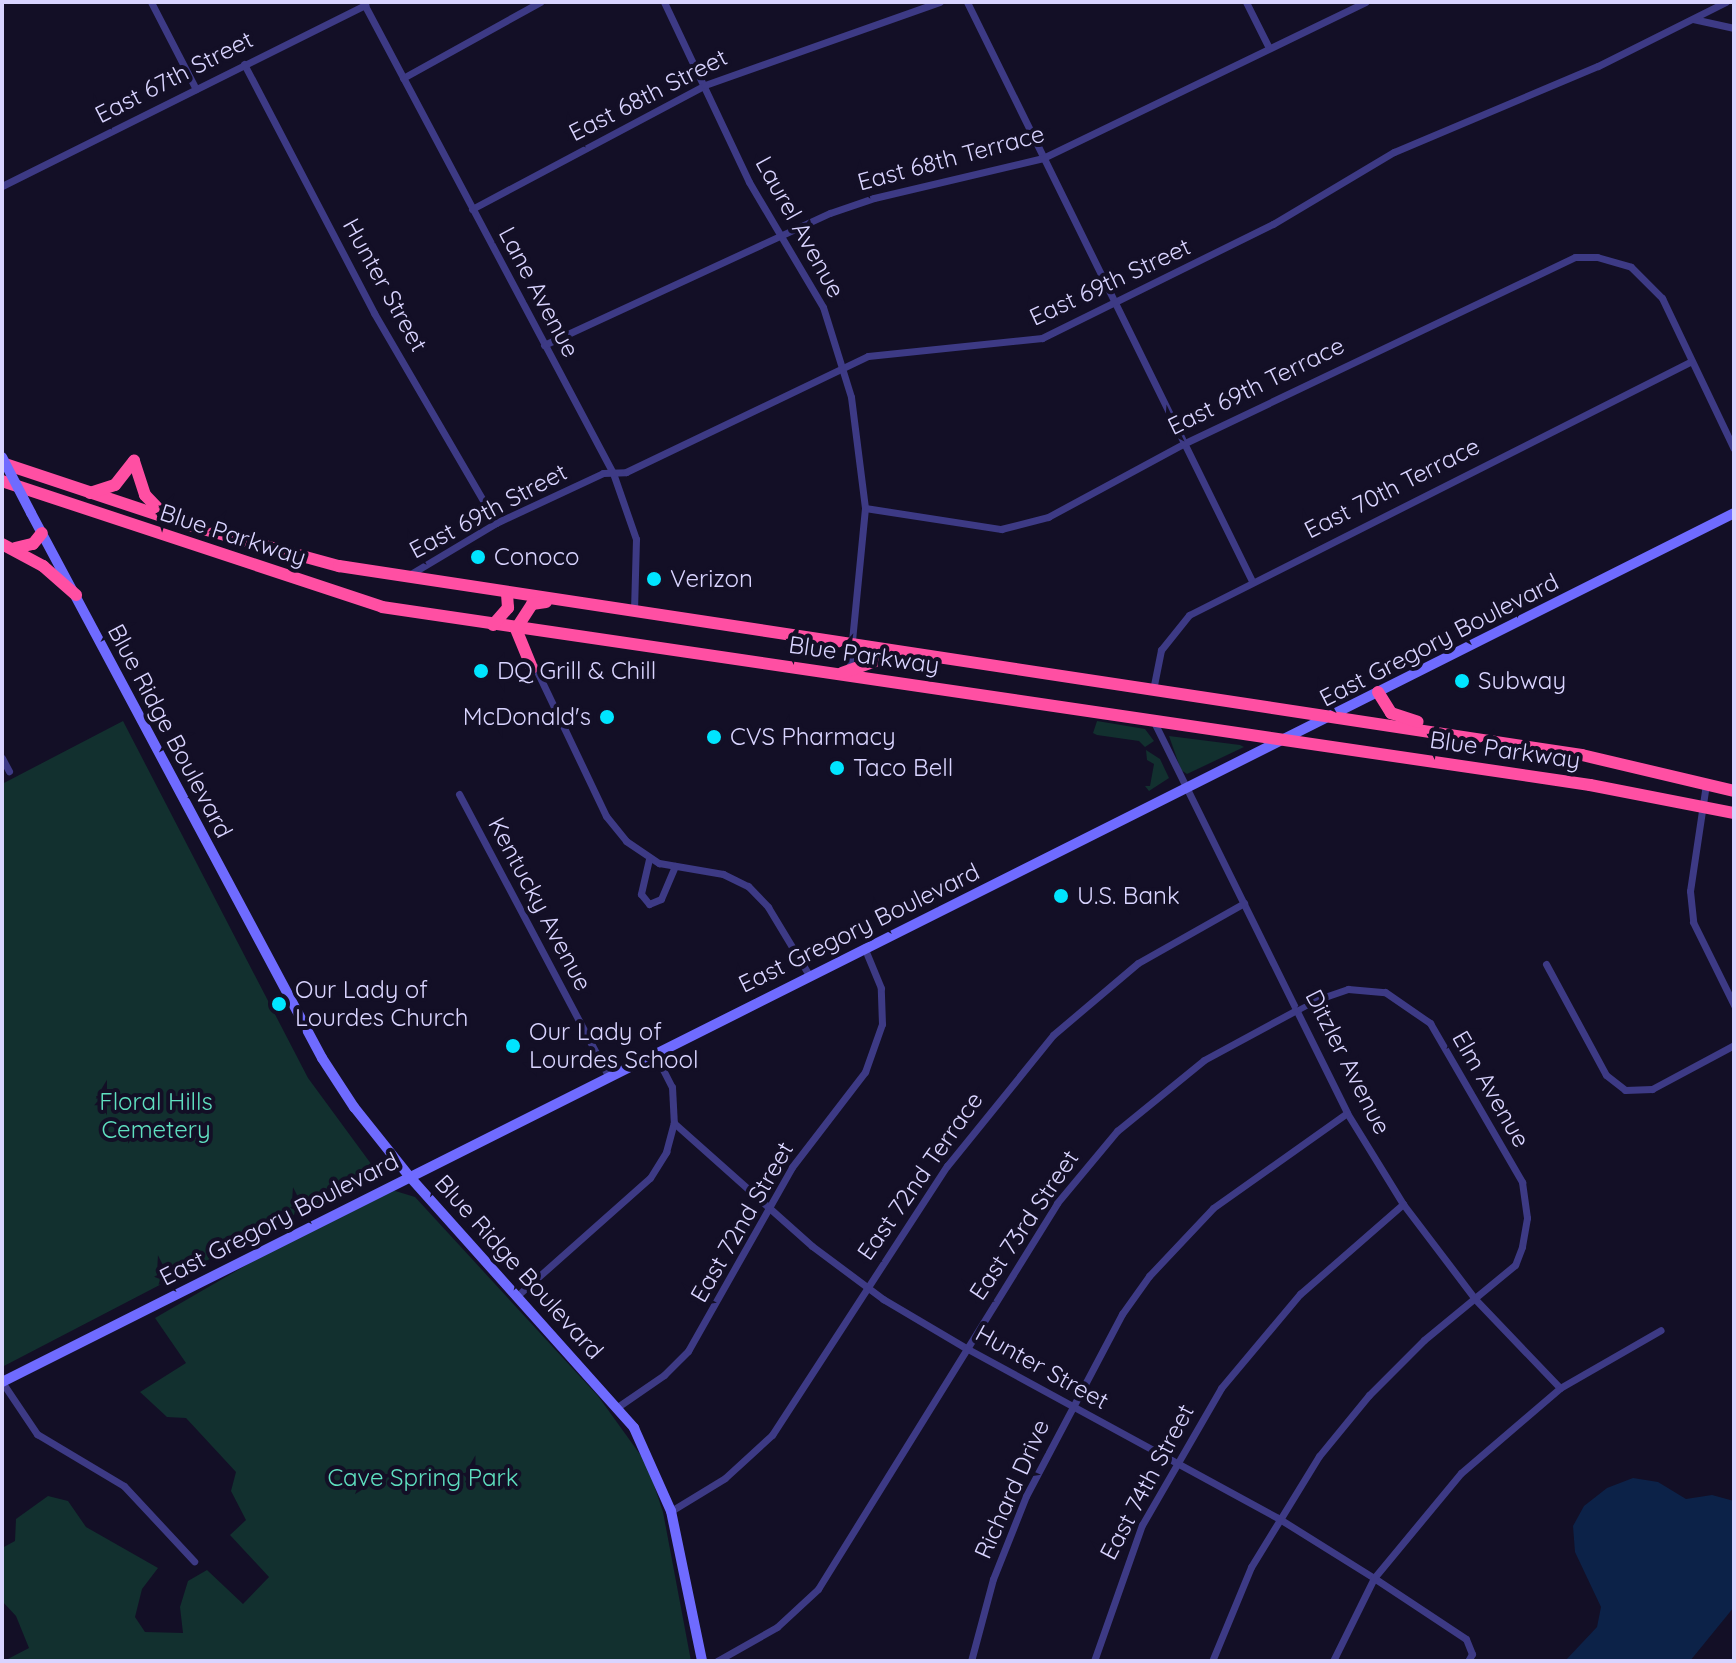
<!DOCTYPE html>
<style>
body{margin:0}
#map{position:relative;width:1736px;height:1663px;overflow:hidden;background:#130f26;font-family:Quicksand,sans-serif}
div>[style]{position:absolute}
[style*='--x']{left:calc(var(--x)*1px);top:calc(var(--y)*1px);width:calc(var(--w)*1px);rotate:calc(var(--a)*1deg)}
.green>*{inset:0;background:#12302f}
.water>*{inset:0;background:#0c2248}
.street>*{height:7px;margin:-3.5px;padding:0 3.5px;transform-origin:3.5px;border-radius:3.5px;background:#3d3a85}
.secondary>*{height:10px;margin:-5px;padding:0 5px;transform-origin:5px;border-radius:5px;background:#6f6bff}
.highway>*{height:12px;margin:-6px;padding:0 6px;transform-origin:6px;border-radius:6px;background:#ff4fa3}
.secondary-bridge>*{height:10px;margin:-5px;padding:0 5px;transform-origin:5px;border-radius:5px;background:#6f6bff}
.dots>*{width:22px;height:22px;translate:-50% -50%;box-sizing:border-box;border:4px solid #130f26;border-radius:50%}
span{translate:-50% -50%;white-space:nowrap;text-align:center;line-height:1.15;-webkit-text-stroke:8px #130f26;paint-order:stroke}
.street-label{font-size:24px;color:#d9d4ff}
.poi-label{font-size:24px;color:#d9d4ff}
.left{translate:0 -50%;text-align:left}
.right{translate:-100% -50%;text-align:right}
.park-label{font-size:24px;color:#5fe0c0}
.frame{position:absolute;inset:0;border:4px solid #d9d4ff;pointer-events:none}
</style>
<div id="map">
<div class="green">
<i style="clip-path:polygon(123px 721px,308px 1078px,377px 1172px,2px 1367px,2px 784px)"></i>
<i style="clip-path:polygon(1097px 721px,1145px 729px,1154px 741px,1145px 747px,1139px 741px,1097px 735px,1093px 733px)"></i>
<i style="clip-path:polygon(1169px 736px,1240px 745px,1244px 747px,1187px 774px,1181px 770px)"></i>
<i style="clip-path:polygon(1146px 750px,1160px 759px,1169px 778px,1149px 791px,1145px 786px,1150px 786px,1154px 764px,1147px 760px)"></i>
<i style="clip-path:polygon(392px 1190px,415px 1197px,598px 1396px,647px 1464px,663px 1512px,691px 1661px,4px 1661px,29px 1648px,16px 1616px,2px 1601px,2px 1548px,15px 1541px,16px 1519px,48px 1496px,68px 1501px,86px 1527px,158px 1568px,142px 1589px,135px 1617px,145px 1632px,183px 1633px,180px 1607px,188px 1581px,207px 1570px,243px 1604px,269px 1577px,230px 1535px,246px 1520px,231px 1491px,236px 1472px,186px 1418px,167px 1417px,140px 1392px,186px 1363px,155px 1318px,281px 1245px)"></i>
</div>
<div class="water">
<i style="clip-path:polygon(1633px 1478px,1658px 1482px,1686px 1499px,1712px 1495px,1734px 1501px,1734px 1607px,1690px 1661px,1565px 1661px,1597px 1627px,1601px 1607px,1575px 1552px,1573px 1526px,1584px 1506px,1607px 1488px)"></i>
</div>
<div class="street">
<i style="--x:151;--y:2;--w:98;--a:62.7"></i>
<i style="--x:363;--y:2;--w:533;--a:62.04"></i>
<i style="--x:613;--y:473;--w:70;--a:70.8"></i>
<i style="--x:636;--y:539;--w:73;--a:91.6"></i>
<i style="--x:664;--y:2;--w:199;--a:64.7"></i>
<i style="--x:749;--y:182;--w:145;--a:59.4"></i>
<i style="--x:823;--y:307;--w:94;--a:72.7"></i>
<i style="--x:851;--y:397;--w:112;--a:82.8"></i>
<i style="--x:865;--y:508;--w:163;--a:95.6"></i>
<i style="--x:967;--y:2;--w:645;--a:63.79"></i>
<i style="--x:1246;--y:2;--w:51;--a:63.4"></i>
<i style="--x:1693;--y:19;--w:42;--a:12.4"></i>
<i style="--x:244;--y:64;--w:281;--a:62.4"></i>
<i style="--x:374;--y:313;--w:243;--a:59.8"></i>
<i style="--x:403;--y:78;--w:157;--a:-29"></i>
<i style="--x:2;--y:186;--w:406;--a:-26.5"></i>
<i style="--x:472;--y:209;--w:264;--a:-28"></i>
<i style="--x:705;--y:85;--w:249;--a:-19.5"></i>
<i style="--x:544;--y:345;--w:315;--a:-24.8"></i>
<i style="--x:830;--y:213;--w:46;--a:-18.8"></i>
<i style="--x:874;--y:198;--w:174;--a:-13.3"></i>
<i style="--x:1043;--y:158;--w:358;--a:-25.8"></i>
<i style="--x:865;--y:508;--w:138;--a:8.8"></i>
<i style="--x:1001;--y:529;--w:49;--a:-14.3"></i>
<i style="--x:1048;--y:517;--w:153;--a:-28.4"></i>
<i style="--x:1183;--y:444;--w:434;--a:-25.5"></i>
<i style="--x:1575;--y:257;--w:22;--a:0"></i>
<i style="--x:1597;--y:257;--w:35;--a:16"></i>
<i style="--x:1631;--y:267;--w:44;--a:45"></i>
<i style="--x:1662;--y:298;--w:167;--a:64.5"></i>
<i style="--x:409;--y:575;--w:101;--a:-30.9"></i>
<i style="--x:496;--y:523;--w:118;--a:-25"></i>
<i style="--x:603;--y:473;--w:23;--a:-2"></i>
<i style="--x:626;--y:472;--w:268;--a:-25.6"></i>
<i style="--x:868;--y:356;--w:175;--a:-5.9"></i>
<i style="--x:1042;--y:338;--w:258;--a:-26.3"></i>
<i style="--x:1273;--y:224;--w:141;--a:-30.8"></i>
<i style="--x:1394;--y:152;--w:221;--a:-22.9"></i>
<i style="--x:1598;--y:66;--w:143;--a:-26.6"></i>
<i style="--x:535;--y:667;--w:165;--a:64.5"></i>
<i style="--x:606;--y:816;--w:32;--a:51"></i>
<i style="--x:626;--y:841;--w:40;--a:34"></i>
<i style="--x:659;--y:863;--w:65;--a:9.8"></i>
<i style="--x:723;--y:874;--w:28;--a:26"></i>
<i style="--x:748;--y:886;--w:29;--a:46"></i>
<i style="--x:768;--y:907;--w:79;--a:58.9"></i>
<i style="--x:1153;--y:690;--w:41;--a:-78.7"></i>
<i style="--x:1161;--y:650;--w:45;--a:-51.3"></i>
<i style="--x:1189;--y:615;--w:563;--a:-26.79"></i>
<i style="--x:1154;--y:722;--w:436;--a:63.7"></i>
<i style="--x:1347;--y:1113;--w:107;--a:58.4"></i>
<i style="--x:1403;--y:1204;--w:119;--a:52.8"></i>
<i style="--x:1475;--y:1299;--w:123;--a:46.3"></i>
<i style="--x:2;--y:758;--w:15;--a:62"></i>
<i style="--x:1706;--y:784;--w:108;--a:98.5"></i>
<i style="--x:1690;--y:891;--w:31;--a:84"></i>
<i style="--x:1693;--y:922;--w:93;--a:63.7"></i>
<i style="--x:459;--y:794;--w:319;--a:62.1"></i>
<i style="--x:649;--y:859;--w:36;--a:103"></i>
<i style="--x:641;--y:894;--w:13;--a:51"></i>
<i style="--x:649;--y:904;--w:13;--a:-23"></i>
<i style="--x:661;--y:899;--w:36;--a:-67"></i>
<i style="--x:1546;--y:964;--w:126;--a:61.6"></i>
<i style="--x:1606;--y:1075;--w:24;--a:38"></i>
<i style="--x:1625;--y:1090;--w:27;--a:-2"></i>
<i style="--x:1652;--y:1089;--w:93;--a:-28.2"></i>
<i style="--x:654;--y:1052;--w:39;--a:63"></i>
<i style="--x:672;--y:1087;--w:36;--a:87"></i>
<i style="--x:674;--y:1123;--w:185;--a:41.7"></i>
<i style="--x:812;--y:1246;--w:89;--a:36.7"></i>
<i style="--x:883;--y:1299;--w:96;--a:30.6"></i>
<i style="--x:966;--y:1348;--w:355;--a:28.6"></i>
<i style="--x:1278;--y:1518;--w:113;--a:32"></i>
<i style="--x:1374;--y:1578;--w:110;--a:33.5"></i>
<i style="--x:1466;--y:1639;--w:16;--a:68"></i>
<i style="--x:1472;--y:1654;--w:8;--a:120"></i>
<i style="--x:518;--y:1295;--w:176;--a:-41.6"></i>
<i style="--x:650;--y:1178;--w:31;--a:-58"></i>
<i style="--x:666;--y:1152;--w:30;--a:-75"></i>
<i style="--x:2;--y:1382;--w:63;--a:56.1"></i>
<i style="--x:37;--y:1434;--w:101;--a:30.9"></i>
<i style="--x:124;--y:1486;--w:103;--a:47"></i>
<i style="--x:619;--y:1406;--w:55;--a:-34.6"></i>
<i style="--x:664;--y:1375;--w:34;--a:-45"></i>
<i style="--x:688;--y:1351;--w:211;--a:-60.5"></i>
<i style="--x:792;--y:1167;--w:120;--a:-52.5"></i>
<i style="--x:865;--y:1072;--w:51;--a:-70.5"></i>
<i style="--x:882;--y:1024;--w:36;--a:-92"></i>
<i style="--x:881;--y:988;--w:44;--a:-112.5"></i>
<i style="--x:671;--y:1511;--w:63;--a:-31.4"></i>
<i style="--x:725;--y:1478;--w:64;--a:-42.5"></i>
<i style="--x:772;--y:1435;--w:321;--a:-57"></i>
<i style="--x:947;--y:1166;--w:169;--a:-51"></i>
<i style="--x:1053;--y:1035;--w:111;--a:-40.3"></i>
<i style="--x:1138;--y:963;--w:122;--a:-29.5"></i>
<i style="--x:717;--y:1661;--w:69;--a:-29.5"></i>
<i style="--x:777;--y:1627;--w:56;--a:-42.8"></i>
<i style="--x:818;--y:1589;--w:454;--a:-58.2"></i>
<i style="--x:1057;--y:1203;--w:94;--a:-50.2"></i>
<i style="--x:1117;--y:1131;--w:112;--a:-39.2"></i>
<i style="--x:1204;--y:1060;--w:124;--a:-28.4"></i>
<i style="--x:1313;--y:1001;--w:37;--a:-19"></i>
<i style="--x:1348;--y:989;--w:37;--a:5"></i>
<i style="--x:1385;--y:992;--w:55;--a:34.6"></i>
<i style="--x:1430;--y:1023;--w:184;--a:59.9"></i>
<i style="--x:1522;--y:1182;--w:36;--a:82"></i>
<i style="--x:1527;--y:1218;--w:29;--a:100"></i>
<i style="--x:1522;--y:1247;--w:19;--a:111"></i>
<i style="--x:1515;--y:1265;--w:118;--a:140.5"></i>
<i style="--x:1424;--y:1340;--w:78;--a:135"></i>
<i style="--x:1369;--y:1395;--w:79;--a:129.3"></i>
<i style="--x:1319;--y:1456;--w:130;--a:121.5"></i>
<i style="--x:1251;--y:1567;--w:102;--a:112.5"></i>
<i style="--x:971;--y:1661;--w:85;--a:-75"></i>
<i style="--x:993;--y:1579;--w:89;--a:-68.3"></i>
<i style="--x:1026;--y:1496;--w:206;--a:-62.2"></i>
<i style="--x:1122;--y:1314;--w:47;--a:-54.6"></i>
<i style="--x:1149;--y:1276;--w:93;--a:-46.7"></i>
<i style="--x:1213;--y:1208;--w:164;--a:-35.3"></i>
<i style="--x:1094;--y:1661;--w:144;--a:-70.6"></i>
<i style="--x:1142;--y:1525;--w:158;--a:-60"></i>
<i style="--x:1221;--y:1388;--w:123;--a:-50"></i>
<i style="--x:1300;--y:1294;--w:137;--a:-41.1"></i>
<i style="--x:1333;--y:1661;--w:93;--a:-63.7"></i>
<i style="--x:1374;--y:1578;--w:136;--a:-50.4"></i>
<i style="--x:1461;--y:1473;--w:130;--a:-40.6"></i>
<i style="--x:1560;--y:1388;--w:116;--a:-29.9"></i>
</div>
<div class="secondary">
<i style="--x:31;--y:513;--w:618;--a:61.9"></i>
<i style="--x:322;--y:1058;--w:59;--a:56.9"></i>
<i style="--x:354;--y:1107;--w:88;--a:51.4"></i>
<i style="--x:409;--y:1176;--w:338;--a:48.2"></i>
<i style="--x:634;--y:1428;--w:91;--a:66"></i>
<i style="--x:671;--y:1511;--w:153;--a:78.3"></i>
<i style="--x:2;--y:1382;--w:1938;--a:-26.64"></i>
</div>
<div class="highway">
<i style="--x:2;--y:463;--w:193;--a:18.4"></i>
<i style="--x:185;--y:524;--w:160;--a:15.3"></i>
<i style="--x:339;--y:566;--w:1257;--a:8.65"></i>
<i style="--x:1582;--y:755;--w:156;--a:13.3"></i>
<i style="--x:2;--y:481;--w:400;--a:18.3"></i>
<i style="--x:382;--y:607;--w:1221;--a:8.38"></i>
<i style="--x:1590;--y:785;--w:147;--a:11"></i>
<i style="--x:90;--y:493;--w:26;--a:-18"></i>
<i style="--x:115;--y:485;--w:31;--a:-52"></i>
<i style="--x:134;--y:461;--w:36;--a:72"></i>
<i style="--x:145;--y:495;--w:29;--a:46"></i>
<i style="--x:2;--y:544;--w:47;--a:28.2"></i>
<i style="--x:43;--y:566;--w:44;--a:41.3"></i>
<i style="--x:15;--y:548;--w:18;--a:-13"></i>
<i style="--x:33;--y:544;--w:14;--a:-51"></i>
<i style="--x:493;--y:625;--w:23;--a:-49"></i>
<i style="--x:508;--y:608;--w:15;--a:-94"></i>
<i style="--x:532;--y:668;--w:42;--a:-112.3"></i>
<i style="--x:516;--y:629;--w:30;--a:-57"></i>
<i style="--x:532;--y:604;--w:14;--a:-8"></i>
<i style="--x:842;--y:673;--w:53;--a:-19.8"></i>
<i style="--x:1378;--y:692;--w:25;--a:58"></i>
<i style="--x:1391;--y:713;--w:28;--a:18"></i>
</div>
<div class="secondary-bridge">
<i style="--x:2;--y:457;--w:63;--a:62.6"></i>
</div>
<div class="dots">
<i style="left:478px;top:557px;background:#00e5ff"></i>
<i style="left:654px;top:579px;background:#00e5ff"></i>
<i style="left:481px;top:671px;background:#00e5ff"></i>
<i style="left:1462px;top:681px;background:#00e5ff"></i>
<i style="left:607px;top:717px;background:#00e5ff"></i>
<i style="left:714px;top:737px;background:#00e5ff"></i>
<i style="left:837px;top:768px;background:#00e5ff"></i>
<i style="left:1061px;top:896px;background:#00e5ff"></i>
<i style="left:279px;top:1004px;background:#00e5ff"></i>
<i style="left:513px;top:1046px;background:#00e5ff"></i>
</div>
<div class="street-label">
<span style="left:174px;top:77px;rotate:-27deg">East 67th Street</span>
<span style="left:648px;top:95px;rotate:-27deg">East 68th Street</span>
<span style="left:951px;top:158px;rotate:-15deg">East 68th Terrace</span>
<span style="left:800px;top:227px;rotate:61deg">Laurel Avenue</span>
<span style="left:1110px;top:282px;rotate:-25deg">East 69th Street</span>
<span style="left:385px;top:285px;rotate:61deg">Hunter Street</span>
<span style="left:539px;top:292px;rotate:62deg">Lane Avenue</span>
<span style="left:1256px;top:386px;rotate:-26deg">East 69th Terrace</span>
<span style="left:1392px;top:488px;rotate:-27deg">East 70th Terrace</span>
<span style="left:488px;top:511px;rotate:-28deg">East 69th Street</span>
<span style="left:233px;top:535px;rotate:18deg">Blue Parkway</span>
<span style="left:1439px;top:640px;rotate:-27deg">East Gregory Boulevard</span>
<span style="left:864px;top:655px;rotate:8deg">Blue Parkway</span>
<span style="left:170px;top:731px;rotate:62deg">Blue Ridge Boulevard</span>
<span style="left:1505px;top:750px;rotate:8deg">Blue Parkway</span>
<span style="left:540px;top:904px;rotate:62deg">Kentucky Avenue</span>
<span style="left:859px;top:928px;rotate:-26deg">East Gregory Boulevard</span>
<span style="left:1348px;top:1062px;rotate:63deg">Ditzler Avenue</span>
<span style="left:1491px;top:1089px;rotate:60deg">Elm Avenue</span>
<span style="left:920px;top:1176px;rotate:-55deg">East 72nd Terrace</span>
<span style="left:279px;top:1219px;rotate:-27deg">East Gregory Boulevard</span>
<span style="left:742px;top:1222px;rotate:-60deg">East 72nd Street</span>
<span style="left:1024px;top:1225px;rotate:-56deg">East 73rd Street</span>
<span style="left:519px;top:1267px;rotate:48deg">Blue Ridge Boulevard</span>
<span style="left:1042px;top:1367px;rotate:29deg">Hunter Street</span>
<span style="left:1147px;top:1482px;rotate:-62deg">East 74th Street</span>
<span style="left:1012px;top:1489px;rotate:-66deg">Richard Drive</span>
</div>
<div class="poi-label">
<span class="left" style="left:494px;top:557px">Conoco</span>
<span class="left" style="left:670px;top:579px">Verizon</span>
<span class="left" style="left:497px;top:671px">DQ Grill &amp; Chill</span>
<span class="left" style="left:1478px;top:681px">Subway</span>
<span class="right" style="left:591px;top:717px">McDonald's</span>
<span class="left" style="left:730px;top:737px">CVS Pharmacy</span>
<span class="left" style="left:853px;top:768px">Taco Bell</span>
<span class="left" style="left:1077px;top:896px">U.S. Bank</span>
<span class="left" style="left:295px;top:1004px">Our Lady of<br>Lourdes Church</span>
<span class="left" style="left:529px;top:1046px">Our Lady of<br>Lourdes School</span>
</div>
<div class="park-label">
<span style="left:156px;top:1116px">Floral Hills<br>Cemetery</span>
<span style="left:423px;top:1478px">Cave Spring Park</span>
</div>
<div class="frame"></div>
</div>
